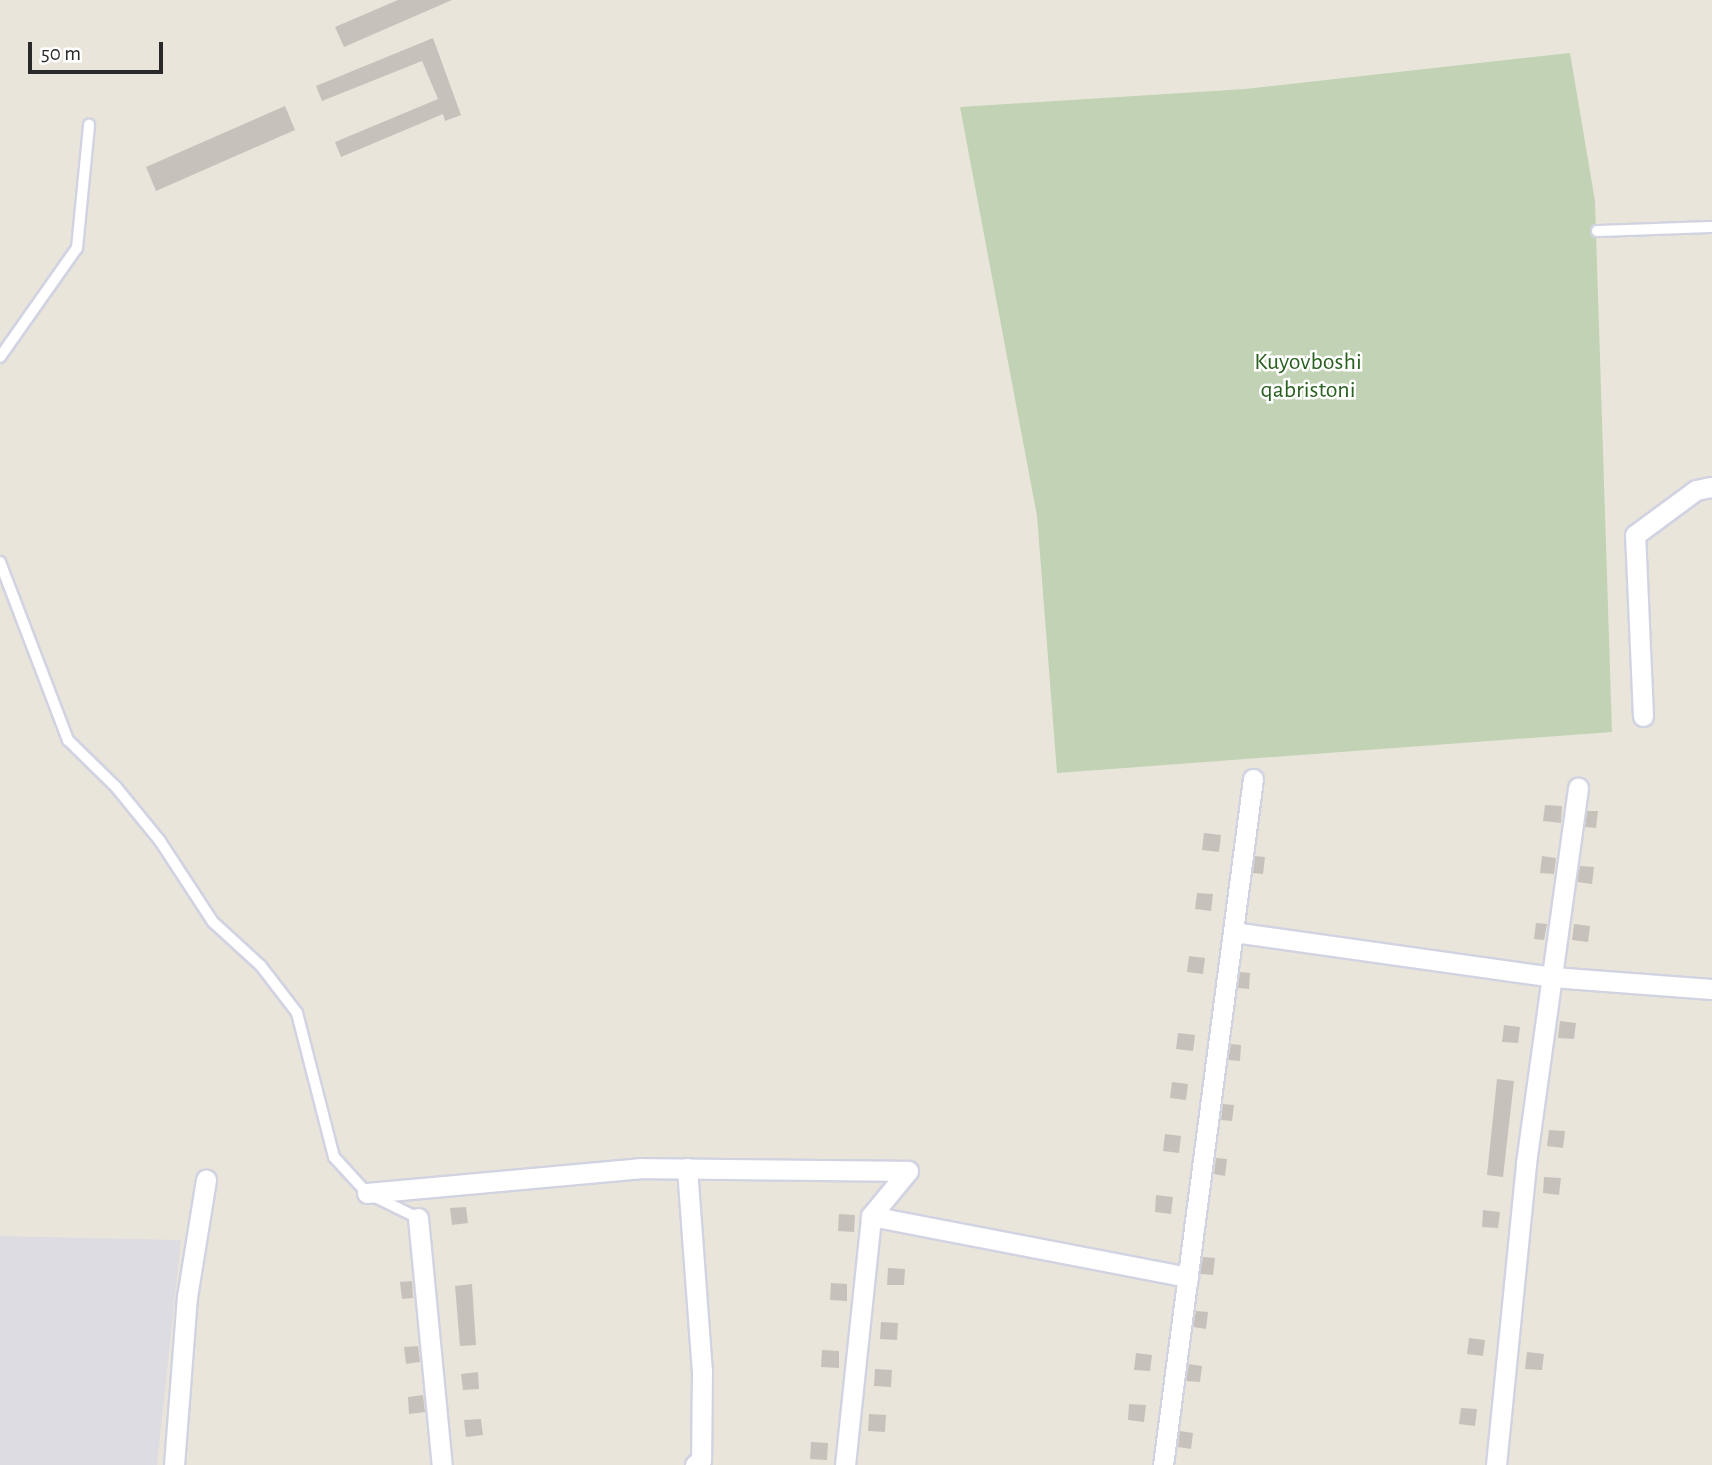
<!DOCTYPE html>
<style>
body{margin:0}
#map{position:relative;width:1712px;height:1465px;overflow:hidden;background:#eae5db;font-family:"Alegreya Sans",sans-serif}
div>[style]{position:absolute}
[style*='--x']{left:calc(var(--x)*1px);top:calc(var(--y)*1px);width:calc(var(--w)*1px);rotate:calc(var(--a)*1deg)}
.industrial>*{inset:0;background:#dedce3}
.cemetery>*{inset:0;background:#c1d3b4}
.building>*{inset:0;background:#c6c1bb}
.roads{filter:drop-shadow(2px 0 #d1d3e1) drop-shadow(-2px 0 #d1d3e1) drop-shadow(0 2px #d1d3e1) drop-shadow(0 -2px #d1d3e1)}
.service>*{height:10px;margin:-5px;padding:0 5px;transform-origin:5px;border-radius:5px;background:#fff}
.minor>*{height:19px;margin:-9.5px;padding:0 9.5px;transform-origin:9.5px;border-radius:9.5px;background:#fff}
span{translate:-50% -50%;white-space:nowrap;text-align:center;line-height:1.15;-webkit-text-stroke:5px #fff;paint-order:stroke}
.park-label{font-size:24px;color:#29601f}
.scale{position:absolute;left:28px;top:42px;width:135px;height:32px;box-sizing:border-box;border:4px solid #292929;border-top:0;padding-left:9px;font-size:21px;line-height:24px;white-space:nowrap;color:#292929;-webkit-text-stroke:5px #fff;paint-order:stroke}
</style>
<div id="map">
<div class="industrial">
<i style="clip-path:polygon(0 1236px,181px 1240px,157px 1465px,0 1465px)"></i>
</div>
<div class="cemetery">
<i style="clip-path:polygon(1570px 53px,1595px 201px,1612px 732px,1057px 773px,1037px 516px,960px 107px,1245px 89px)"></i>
</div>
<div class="building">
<i style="clip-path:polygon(398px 0,452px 0,344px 47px,335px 27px)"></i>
<i style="clip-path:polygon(433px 38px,461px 115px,445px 121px,443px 114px,341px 157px,335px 142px,438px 99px,422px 61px,322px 101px,316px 86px)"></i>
<i style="clip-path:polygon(285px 106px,295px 130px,156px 191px,146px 167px)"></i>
<i style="clip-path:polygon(1545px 805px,1562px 806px,1561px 823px,1543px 821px)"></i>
<i style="clip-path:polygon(1587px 811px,1598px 811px,1596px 828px,1585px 827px)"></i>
<i style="clip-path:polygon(1204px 833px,1221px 835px,1219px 852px,1202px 850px)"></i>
<i style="clip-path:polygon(1255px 856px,1265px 857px,1263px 874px,1253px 873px)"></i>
<i style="clip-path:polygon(1542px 856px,1556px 858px,1554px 874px,1540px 873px)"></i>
<i style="clip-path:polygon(1580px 866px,1594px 867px,1592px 884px,1577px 882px)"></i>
<i style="clip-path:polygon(1197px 893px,1213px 894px,1211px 911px,1195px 909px)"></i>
<i style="clip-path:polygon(1536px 923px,1547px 924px,1544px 940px,1534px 939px)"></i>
<i style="clip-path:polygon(1574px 924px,1590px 926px,1588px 942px,1572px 940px)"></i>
<i style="clip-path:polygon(1189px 956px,1205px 958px,1203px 974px,1187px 972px)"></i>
<i style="clip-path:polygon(1240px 972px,1250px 973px,1249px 989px,1238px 988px)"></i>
<i style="clip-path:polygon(1560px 1021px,1576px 1023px,1574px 1039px,1558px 1038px)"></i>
<i style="clip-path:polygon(1504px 1025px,1520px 1027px,1518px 1043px,1502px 1042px)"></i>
<i style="clip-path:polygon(1178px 1033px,1195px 1035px,1193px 1051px,1176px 1049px)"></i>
<i style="clip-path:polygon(1231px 1044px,1241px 1045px,1240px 1061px,1228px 1060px)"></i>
<i style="clip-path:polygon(1497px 1079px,1514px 1081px,1503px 1177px,1487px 1175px)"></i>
<i style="clip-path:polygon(1172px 1082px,1188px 1084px,1186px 1100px,1170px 1098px)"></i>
<i style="clip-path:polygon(1223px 1104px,1234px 1105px,1232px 1121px,1221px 1120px)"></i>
<i style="clip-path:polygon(1549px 1130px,1565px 1131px,1563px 1148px,1547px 1146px)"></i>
<i style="clip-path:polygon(1165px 1134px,1181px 1136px,1179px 1153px,1163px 1151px)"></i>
<i style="clip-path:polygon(1216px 1158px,1227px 1159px,1225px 1176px,1214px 1174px)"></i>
<i style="clip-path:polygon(1544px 1177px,1561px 1178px,1559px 1195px,1543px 1193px)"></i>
<i style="clip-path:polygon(1156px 1195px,1173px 1197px,1171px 1214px,1155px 1212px)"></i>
<i style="clip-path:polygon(466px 1207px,468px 1223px,452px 1225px,450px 1208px)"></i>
<i style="clip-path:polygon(1483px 1210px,1500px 1212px,1498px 1228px,1482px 1227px)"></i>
<i style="clip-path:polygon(839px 1214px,855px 1215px,854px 1232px,838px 1231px)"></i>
<i style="clip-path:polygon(1203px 1257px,1215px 1258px,1213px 1275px,1200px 1274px)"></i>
<i style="clip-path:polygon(888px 1268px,905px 1269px,904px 1285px,887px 1285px)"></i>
<i style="clip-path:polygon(412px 1281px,413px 1298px,402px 1299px,400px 1282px)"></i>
<i style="clip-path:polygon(831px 1283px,847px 1284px,847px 1301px,830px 1300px)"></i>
<i style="clip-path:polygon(472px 1284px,476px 1345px,460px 1346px,455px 1286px)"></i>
<i style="clip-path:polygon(1196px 1311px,1208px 1312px,1206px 1329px,1193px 1327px)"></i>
<i style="clip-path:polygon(881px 1322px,898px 1323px,897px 1340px,880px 1339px)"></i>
<i style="clip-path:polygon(1469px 1338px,1485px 1340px,1483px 1356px,1467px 1354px)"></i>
<i style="clip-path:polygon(418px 1346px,420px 1362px,406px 1364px,404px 1347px)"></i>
<i style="clip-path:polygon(822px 1350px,839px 1351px,839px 1368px,821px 1367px)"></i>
<i style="clip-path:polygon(1527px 1352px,1544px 1354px,1542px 1370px,1525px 1369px)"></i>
<i style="clip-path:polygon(1136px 1353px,1152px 1355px,1150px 1371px,1134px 1370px)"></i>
<i style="clip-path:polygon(1189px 1364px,1202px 1366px,1200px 1382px,1186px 1381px)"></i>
<i style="clip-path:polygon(875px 1369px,892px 1370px,891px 1387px,874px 1386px)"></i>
<i style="clip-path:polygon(478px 1372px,479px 1389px,463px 1390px,461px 1374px)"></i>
<i style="clip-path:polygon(423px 1395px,425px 1412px,409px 1414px,408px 1397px)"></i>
<i style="clip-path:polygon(1129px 1404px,1146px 1405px,1144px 1422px,1128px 1420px)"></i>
<i style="clip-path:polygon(1461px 1408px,1477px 1409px,1475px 1426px,1459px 1424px)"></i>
<i style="clip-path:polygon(869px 1414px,886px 1415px,885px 1432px,868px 1431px)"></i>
<i style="clip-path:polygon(481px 1419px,483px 1435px,466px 1437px,464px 1420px)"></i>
<i style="clip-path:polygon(1180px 1431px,1193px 1433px,1191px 1449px,1178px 1447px)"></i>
<i style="clip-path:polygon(811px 1442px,828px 1443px,827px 1460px,810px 1459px)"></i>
</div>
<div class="roads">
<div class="service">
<i style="--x:1597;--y:231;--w:115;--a:-2"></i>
<i style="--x:0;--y:357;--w:133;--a:-54.8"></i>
<i style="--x:77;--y:248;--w:124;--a:-84.4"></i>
<i style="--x:0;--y:562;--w:191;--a:69.1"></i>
<i style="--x:68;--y:740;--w:67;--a:44.4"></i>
<i style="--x:116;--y:787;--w:70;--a:50.8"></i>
<i style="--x:160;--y:841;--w:97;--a:56.8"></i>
<i style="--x:213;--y:922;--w:65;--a:42.5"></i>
<i style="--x:261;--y:966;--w:59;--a:52.5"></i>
<i style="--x:297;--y:1013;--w:149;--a:75.6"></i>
<i style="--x:334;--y:1157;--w:49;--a:47.5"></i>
<i style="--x:367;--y:1193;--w:57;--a:26.1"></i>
</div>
<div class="minor">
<i style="--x:1643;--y:716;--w:181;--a:-92.5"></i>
<i style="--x:1635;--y:535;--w:76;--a:-36.4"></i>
<i style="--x:1696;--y:490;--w:16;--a:-11"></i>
<i style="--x:1233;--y:932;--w:322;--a:8"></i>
<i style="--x:1552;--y:977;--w:160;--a:4.3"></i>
<i style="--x:687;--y:1168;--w:204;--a:85.8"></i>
<i style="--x:702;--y:1371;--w:89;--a:90.6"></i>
<i style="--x:701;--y:1460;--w:8;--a:140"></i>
<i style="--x:367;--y:1193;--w:274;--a:-5.2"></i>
<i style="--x:640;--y:1168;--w:268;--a:0.6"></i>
<i style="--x:871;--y:1216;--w:323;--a:10.9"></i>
<i style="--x:418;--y:1218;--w:248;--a:84.5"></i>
<i style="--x:174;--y:1465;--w:169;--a:-85.6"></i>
<i style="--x:187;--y:1297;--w:119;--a:-80.8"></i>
<i style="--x:845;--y:1465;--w:250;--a:-84"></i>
<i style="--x:871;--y:1216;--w:58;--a:-50.6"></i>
<i style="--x:1163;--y:1465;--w:692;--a:-82.53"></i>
<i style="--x:1496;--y:1465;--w:303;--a:-84.3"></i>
<i style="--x:1526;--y:1163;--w:379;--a:-82.1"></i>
</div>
</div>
<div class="park-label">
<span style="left:1308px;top:377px">Kuyovboshi<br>qabristoni</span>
</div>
<div class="scale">50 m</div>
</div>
